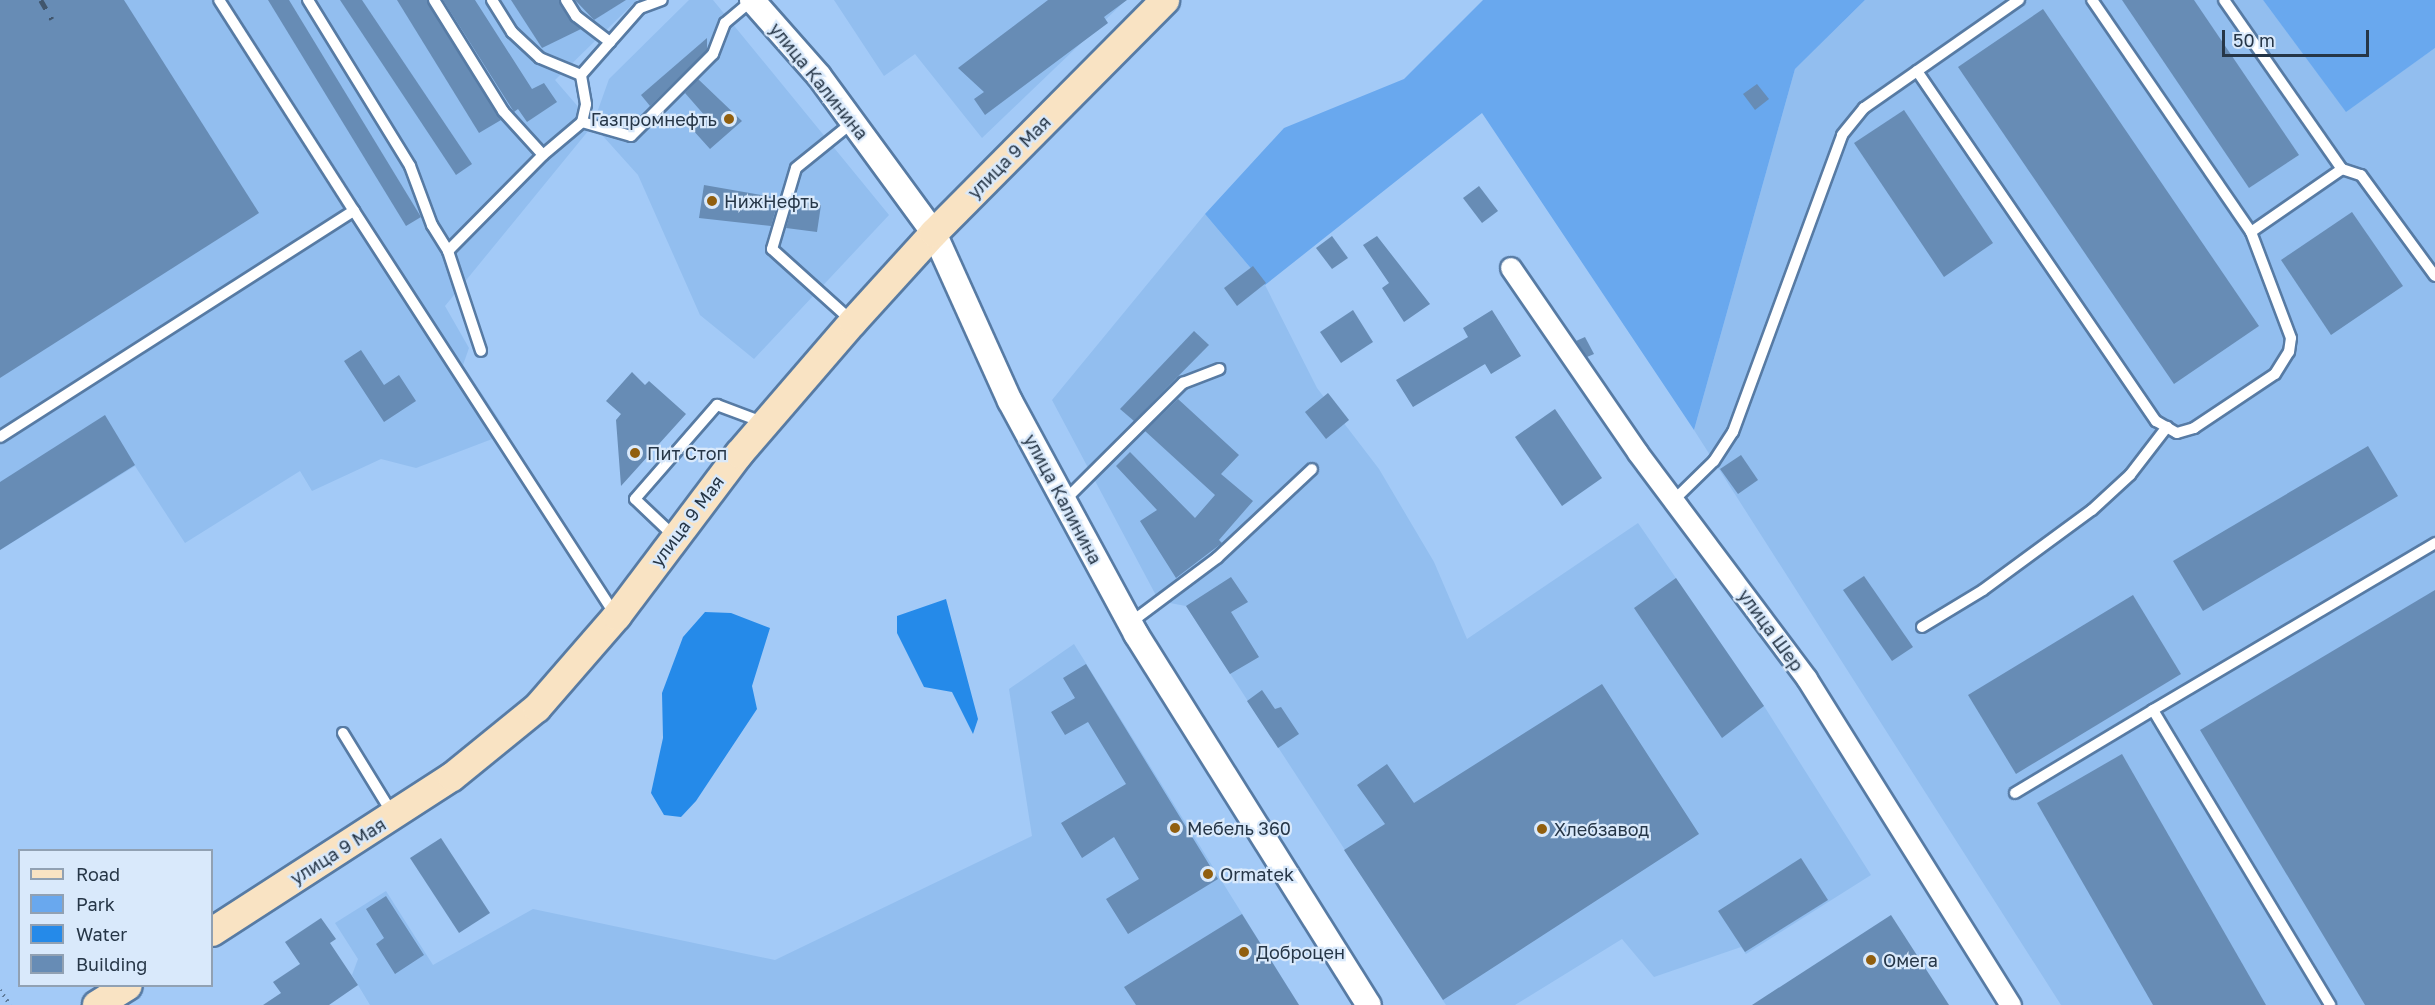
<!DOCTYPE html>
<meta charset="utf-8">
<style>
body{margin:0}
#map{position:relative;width:2435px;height:1005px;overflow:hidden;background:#a3caf7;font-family:"Golos Text",sans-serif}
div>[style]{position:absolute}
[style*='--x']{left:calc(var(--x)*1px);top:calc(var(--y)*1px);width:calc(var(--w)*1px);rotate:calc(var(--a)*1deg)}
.built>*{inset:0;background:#92beef}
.green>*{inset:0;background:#69a8ee}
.water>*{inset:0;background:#258ae9}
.building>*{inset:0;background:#678cb5}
.path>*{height:4px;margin-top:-2px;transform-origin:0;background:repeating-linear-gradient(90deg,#607b99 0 1.5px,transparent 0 6px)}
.roads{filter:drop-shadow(2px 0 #577ba4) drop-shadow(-2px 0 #577ba4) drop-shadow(0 2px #577ba4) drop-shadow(0 -2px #577ba4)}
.service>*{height:10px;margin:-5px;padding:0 5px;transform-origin:5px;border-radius:5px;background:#fff}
.minor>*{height:20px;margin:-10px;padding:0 10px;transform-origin:10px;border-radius:10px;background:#fff}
.tertiary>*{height:24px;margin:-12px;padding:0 12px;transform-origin:12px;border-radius:12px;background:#fff}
.secondary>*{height:28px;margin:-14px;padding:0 14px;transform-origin:14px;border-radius:14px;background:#f9e3c3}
.rail>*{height:4.5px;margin-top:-2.25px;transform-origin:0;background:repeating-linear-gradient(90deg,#41566d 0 10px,transparent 0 20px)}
.dots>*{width:16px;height:16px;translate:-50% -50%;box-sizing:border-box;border:3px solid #d9e9fb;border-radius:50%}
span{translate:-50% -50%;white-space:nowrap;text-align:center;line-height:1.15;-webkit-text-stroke:4.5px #d9e9fb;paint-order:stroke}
.street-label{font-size:18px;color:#263647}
.poi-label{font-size:18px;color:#263647}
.right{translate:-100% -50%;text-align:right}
.left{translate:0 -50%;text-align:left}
.legend{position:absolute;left:18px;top:849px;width:195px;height:138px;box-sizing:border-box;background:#d9e9fb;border:2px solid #91a1b3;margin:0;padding:8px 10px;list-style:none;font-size:18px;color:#263647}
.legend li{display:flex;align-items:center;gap:12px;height:30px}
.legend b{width:30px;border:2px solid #91a1b3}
.scale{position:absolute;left:2222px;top:30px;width:147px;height:27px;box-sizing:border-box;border:3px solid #263647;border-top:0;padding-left:8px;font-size:18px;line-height:21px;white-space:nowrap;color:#263647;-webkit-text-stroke:4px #d9e9fb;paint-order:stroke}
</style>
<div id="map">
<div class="built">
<i style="clip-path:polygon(0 0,637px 0,555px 80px,593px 124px,609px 79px,689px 0,713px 0,889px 215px,754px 359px,700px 315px,638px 175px,593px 125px,445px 306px,469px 348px,463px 365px,508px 433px,416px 468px,381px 459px,312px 491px,300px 471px,185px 543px,135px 466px,0 550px)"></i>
<i style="clip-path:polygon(834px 0,1126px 0,982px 138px,915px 54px,884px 76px)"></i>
<i style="clip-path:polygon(1865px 0,2263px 0,2346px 111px,2435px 48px,2435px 1005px,2061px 1005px,1694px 430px,1795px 69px)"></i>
<i style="clip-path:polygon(1205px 214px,1265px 285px,1317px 388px,1379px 469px,1434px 562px,1467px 639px,1638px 523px,1764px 706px,1871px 875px,1746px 954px,1741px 947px,1654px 977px,1622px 939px,1515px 1005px,1446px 1005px,1186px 606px,1159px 601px,1052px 400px)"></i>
<i style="clip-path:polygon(1074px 644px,1299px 1005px,370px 1005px,352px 975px,358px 959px,335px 923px,386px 891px,433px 965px,533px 909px,775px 960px,1032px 836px,1009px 689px)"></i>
</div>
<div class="green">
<i style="clip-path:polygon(1483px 0,1865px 0,1795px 69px,1694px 430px,1482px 113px,1265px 285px,1205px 214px,1284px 128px,1404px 79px)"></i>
<i style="clip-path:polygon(2263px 0,2435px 0,2435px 48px,2346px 112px)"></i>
</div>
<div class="water">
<i style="clip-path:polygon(946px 599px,978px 719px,973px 734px,952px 692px,924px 687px,897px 633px,897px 616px)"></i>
<i style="clip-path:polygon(705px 612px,731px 613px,770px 628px,752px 686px,757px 709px,696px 801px,681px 817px,664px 815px,651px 793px,663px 738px,662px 693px,683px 637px)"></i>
</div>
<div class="building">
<i style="clip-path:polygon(0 0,124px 0,259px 213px,0 378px)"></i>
<i style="clip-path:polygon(268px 0,289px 0,421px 217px,406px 226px)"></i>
<i style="clip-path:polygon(340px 0,362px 0,472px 164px,456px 175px)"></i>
<i style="clip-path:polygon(397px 0,427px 0,501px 120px,479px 133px)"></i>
<i style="clip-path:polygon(443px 0,475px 0,532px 89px,544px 83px,557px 102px,527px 122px,518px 109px,514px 112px)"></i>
<i style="clip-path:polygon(511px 0,559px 0,581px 29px,542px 48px)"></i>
<i style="clip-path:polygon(575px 0,626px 0,594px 20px)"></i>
<i style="clip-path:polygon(1048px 0,1127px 0,1104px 17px,1108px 23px,985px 115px,974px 99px,984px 92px,958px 68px)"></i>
<i style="clip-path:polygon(2122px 0,2194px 0,2299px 155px,2249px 188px)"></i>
<i style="clip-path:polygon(2043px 9px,2259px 326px,2174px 384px,1958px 67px)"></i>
<i style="clip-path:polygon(707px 38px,707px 50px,650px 106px,641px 95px)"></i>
<i style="clip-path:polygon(698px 79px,742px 121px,710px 149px,692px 129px,706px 117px,685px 93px)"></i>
<i style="clip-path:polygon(1757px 84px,1769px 99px,1755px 110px,1743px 94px)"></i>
<i style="clip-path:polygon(1904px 110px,1993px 243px,1944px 277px,1854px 143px)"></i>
<i style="clip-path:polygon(704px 185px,779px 198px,771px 226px,699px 218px)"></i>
<i style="clip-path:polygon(1479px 186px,1498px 211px,1482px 223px,1463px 198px)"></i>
<i style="clip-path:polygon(794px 201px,821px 205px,817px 232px,786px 228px)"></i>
<i style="clip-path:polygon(2352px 212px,2403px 286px,2331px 335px,2281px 260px)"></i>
<i style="clip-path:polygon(1332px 236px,1348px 258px,1332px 269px,1316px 248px)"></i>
<i style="clip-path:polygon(1377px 236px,1430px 304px,1404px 322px,1382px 288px,1389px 283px,1363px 245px)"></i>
<i style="clip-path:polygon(1253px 266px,1266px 283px,1237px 306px,1224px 288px)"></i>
<i style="clip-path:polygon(1353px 310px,1373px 342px,1341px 363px,1320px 332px)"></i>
<i style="clip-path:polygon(1492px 310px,1521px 356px,1491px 374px,1485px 364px,1413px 407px,1396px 380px,1468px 337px,1463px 328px)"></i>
<i style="clip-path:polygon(1194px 331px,1209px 345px,1134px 421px,1120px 409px)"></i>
<i style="clip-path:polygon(1585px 337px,1594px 354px,1587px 357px,1576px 341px)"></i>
<i style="clip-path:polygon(361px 350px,384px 385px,399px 375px,416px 401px,384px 422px,344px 361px)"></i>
<i style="clip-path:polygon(632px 372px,645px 385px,649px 381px,686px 414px,621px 486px,616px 420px,621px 414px,606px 401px)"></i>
<i style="clip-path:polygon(1328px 393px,1349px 420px,1326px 439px,1305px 412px)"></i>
<i style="clip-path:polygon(1178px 399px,1239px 455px,1221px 474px,1253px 501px,1219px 540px,1222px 543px,1176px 578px,1140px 521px,1157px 510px,1116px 466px,1130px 452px,1195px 518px,1215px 495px,1145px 431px)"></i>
<i style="clip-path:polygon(1555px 409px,1602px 478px,1562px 506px,1515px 437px)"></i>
<i style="clip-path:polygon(105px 415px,135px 465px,0 550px,0 482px)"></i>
<i style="clip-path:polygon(2368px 446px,2398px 496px,2203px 611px,2173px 561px)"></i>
<i style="clip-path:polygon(1741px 455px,1758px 480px,1738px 494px,1720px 469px)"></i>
<i style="clip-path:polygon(1864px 576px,1913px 647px,1892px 661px,1843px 590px)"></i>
<i style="clip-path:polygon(1231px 577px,1248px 602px,1231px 612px,1259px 657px,1230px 674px,1186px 606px)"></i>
<i style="clip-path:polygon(1676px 578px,1764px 706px,1722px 738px,1634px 608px)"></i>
<i style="clip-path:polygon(2435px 590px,2435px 1005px,2365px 1005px,2200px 730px)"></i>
<i style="clip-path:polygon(2133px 595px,2181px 674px,2016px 774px,1968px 695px)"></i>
<i style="clip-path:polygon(1086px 664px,1218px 879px,1128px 934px,1106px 899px,1139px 879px,1114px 837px,1082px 858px,1061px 823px,1126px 784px,1088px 722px,1065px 735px,1051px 712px,1075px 698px,1063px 678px)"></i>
<i style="clip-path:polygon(1602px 684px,1699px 834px,1443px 1000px,1344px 850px,1385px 824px,1357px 785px,1387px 764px,1414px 803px)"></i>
<i style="clip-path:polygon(1262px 690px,1275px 709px,1281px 707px,1299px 734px,1278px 748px,1247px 701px)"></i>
<i style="clip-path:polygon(2122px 754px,2266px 1005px,2153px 1005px,2037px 803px)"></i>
<i style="clip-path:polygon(441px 838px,490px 913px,459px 933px,410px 858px)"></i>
<i style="clip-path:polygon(1801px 858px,1828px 900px,1745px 952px,1718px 911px)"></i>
<i style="clip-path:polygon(386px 896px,424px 955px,395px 974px,376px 944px,384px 938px,366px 909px)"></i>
<i style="clip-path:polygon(1242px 914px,1299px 1005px,1136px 1005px,1124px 987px)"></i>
<i style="clip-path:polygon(1891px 915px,1949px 1005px,1752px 1005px)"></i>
<i style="clip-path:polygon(321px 918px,336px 939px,330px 943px,358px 985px,329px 1005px,263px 1005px,281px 993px,273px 982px,300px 964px,285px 942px)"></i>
</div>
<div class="path">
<i style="--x:0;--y:990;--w:18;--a:56"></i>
</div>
<div class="roads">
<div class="service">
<i style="--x:308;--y:0;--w:195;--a:58.4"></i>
<i style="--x:410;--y:166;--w:63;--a:69.6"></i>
<i style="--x:432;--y:225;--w:31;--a:58"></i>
<i style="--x:448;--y:251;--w:105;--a:71.7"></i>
<i style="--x:434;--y:0;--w:131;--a:58.1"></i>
<i style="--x:503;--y:111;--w:59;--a:47.7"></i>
<i style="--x:492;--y:0;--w:38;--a:58"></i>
<i style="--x:512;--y:32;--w:38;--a:43"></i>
<i style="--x:540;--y:58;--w:44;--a:22.5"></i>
<i style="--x:566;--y:0;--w:19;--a:58"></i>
<i style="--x:576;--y:16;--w:43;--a:37.4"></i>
<i style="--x:2224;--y:0;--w:206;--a:55.1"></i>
<i style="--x:1917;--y:71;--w:424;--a:55.7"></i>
<i style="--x:2156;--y:421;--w:24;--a:30"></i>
<i style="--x:2177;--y:433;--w:18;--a:-16"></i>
<i style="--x:2194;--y:428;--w:97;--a:-33.7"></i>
<i style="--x:2275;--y:374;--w:26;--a:-58"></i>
<i style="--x:2289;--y:352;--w:14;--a:-82"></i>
<i style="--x:2291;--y:338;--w:113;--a:-110.7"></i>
<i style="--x:2251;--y:232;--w:281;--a:-124.4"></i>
<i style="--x:582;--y:122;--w:51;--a:15.9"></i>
<i style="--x:631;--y:136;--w:116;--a:-45"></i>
<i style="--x:713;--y:54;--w:33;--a:-69"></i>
<i style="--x:725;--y:23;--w:35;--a:-40"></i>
<i style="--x:354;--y:211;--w:482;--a:57.1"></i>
<i style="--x:2251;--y:232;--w:111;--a:-34.7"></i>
<i style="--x:2342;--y:169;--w:20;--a:18"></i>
<i style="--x:2361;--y:175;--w:125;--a:53.8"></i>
<i style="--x:448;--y:251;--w:135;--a:-45.3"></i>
<i style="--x:543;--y:155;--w:51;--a:-40.2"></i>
<i style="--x:582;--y:122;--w:18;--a:-77"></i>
<i style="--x:586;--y:104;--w:29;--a:-100"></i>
<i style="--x:581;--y:75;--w:89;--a:-48.6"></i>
<i style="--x:640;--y:8;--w:23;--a:-20"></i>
<i style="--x:853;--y:322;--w:109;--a:-138"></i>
<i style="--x:772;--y:249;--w:84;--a:-73.5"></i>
<i style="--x:796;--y:168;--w:73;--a:-38.9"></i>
<i style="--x:0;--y:437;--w:420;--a:-32.6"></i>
<i style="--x:354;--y:211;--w:250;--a:-122.6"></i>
<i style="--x:1675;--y:499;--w:54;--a:-44.3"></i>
<i style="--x:1714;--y:461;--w:35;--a:-57"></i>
<i style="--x:1733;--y:432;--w:316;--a:-69.8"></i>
<i style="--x:1842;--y:135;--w:35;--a:-51"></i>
<i style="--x:1864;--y:108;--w:189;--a:-34.9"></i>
<i style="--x:1064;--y:501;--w:168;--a:-44.8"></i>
<i style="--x:1183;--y:383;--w:39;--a:-21"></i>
<i style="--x:675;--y:537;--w:55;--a:-136.5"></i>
<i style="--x:635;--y:499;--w:125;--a:-48.9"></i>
<i style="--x:717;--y:405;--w:51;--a:20.6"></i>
<i style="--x:1130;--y:623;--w:109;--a:-36.8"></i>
<i style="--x:1217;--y:558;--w:130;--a:-43.1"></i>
<i style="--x:1922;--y:627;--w:71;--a:-31.2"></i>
<i style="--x:1983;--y:590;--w:135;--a:-36.3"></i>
<i style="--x:2092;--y:510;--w:52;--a:-42.6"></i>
<i style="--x:2130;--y:475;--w:61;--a:-52.4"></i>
<i style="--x:2153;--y:710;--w:328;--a:-30.6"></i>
<i style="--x:343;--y:733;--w:94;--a:58.5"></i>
<i style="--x:2015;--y:793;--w:161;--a:-31"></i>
<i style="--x:2153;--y:710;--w:344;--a:59"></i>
</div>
<div class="minor">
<i style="--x:1511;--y:268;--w:224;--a:55.5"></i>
<i style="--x:1638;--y:453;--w:282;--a:53.2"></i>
<i style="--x:1807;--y:679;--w:385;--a:58"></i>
</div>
<div class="tertiary">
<i style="--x:752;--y:0;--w:101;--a:48.6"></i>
<i style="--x:819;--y:76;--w:195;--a:53.8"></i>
<i style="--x:934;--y:233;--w:184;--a:65.7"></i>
<i style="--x:1010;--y:401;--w:265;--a:61.6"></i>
<i style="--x:1136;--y:634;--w:438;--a:57.9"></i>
</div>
<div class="secondary">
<i style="--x:212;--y:932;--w:286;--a:-32.9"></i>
<i style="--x:452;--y:777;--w:109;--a:-39.1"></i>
<i style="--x:537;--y:708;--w:122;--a:-49"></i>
<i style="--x:617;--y:616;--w:203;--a:-53"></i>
<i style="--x:739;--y:454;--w:174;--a:-49.2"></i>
<i style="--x:853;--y:322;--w:120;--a:-47.7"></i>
<i style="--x:934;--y:233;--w:328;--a:-45.2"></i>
<i style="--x:97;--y:1005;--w:36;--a:-32"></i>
</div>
</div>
<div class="rail">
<i style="--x:41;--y:0;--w:22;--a:60"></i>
</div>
<div class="dots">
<i style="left:729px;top:119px;background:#915f0f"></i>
<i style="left:712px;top:201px;background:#915f0f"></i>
<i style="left:635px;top:453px;background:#915f0f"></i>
<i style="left:1175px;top:828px;background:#915f0f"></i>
<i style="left:1542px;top:829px;background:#915f0f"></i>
<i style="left:1208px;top:874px;background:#915f0f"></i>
<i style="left:1244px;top:952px;background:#915f0f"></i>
<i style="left:1871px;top:960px;background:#915f0f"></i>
</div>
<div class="street-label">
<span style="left:819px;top:81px;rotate:51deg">улица Калинина</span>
<span style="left:1009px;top:157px;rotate:-45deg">улица 9 Мая</span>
<span style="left:1063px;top:499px;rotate:62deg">улица Калинина</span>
<span style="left:687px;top:521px;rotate:-53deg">улица 9 Мая</span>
<span style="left:1771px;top:630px;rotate:54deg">улица Шер</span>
<span style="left:338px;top:851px;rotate:-32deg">улица 9 Мая</span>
</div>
<div class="poi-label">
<span class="right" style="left:717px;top:119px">Газпромнефть</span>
<span class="left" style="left:724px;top:201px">НижНефть</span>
<span class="left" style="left:647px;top:453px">Пит Стоп</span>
<span class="left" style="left:1187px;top:828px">Мебель 360</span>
<span class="left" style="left:1554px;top:829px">Хлебзавод</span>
<span class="left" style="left:1220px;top:874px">Ormatek</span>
<span class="left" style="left:1256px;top:952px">Доброцен</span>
<span class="left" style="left:1883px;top:960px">Омега</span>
</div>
<ul class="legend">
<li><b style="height:8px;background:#f9e3c3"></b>Road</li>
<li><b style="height:16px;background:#69a8ee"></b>Park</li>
<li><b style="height:16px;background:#258ae9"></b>Water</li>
<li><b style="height:16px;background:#678cb5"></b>Building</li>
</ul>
<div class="scale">50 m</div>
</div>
